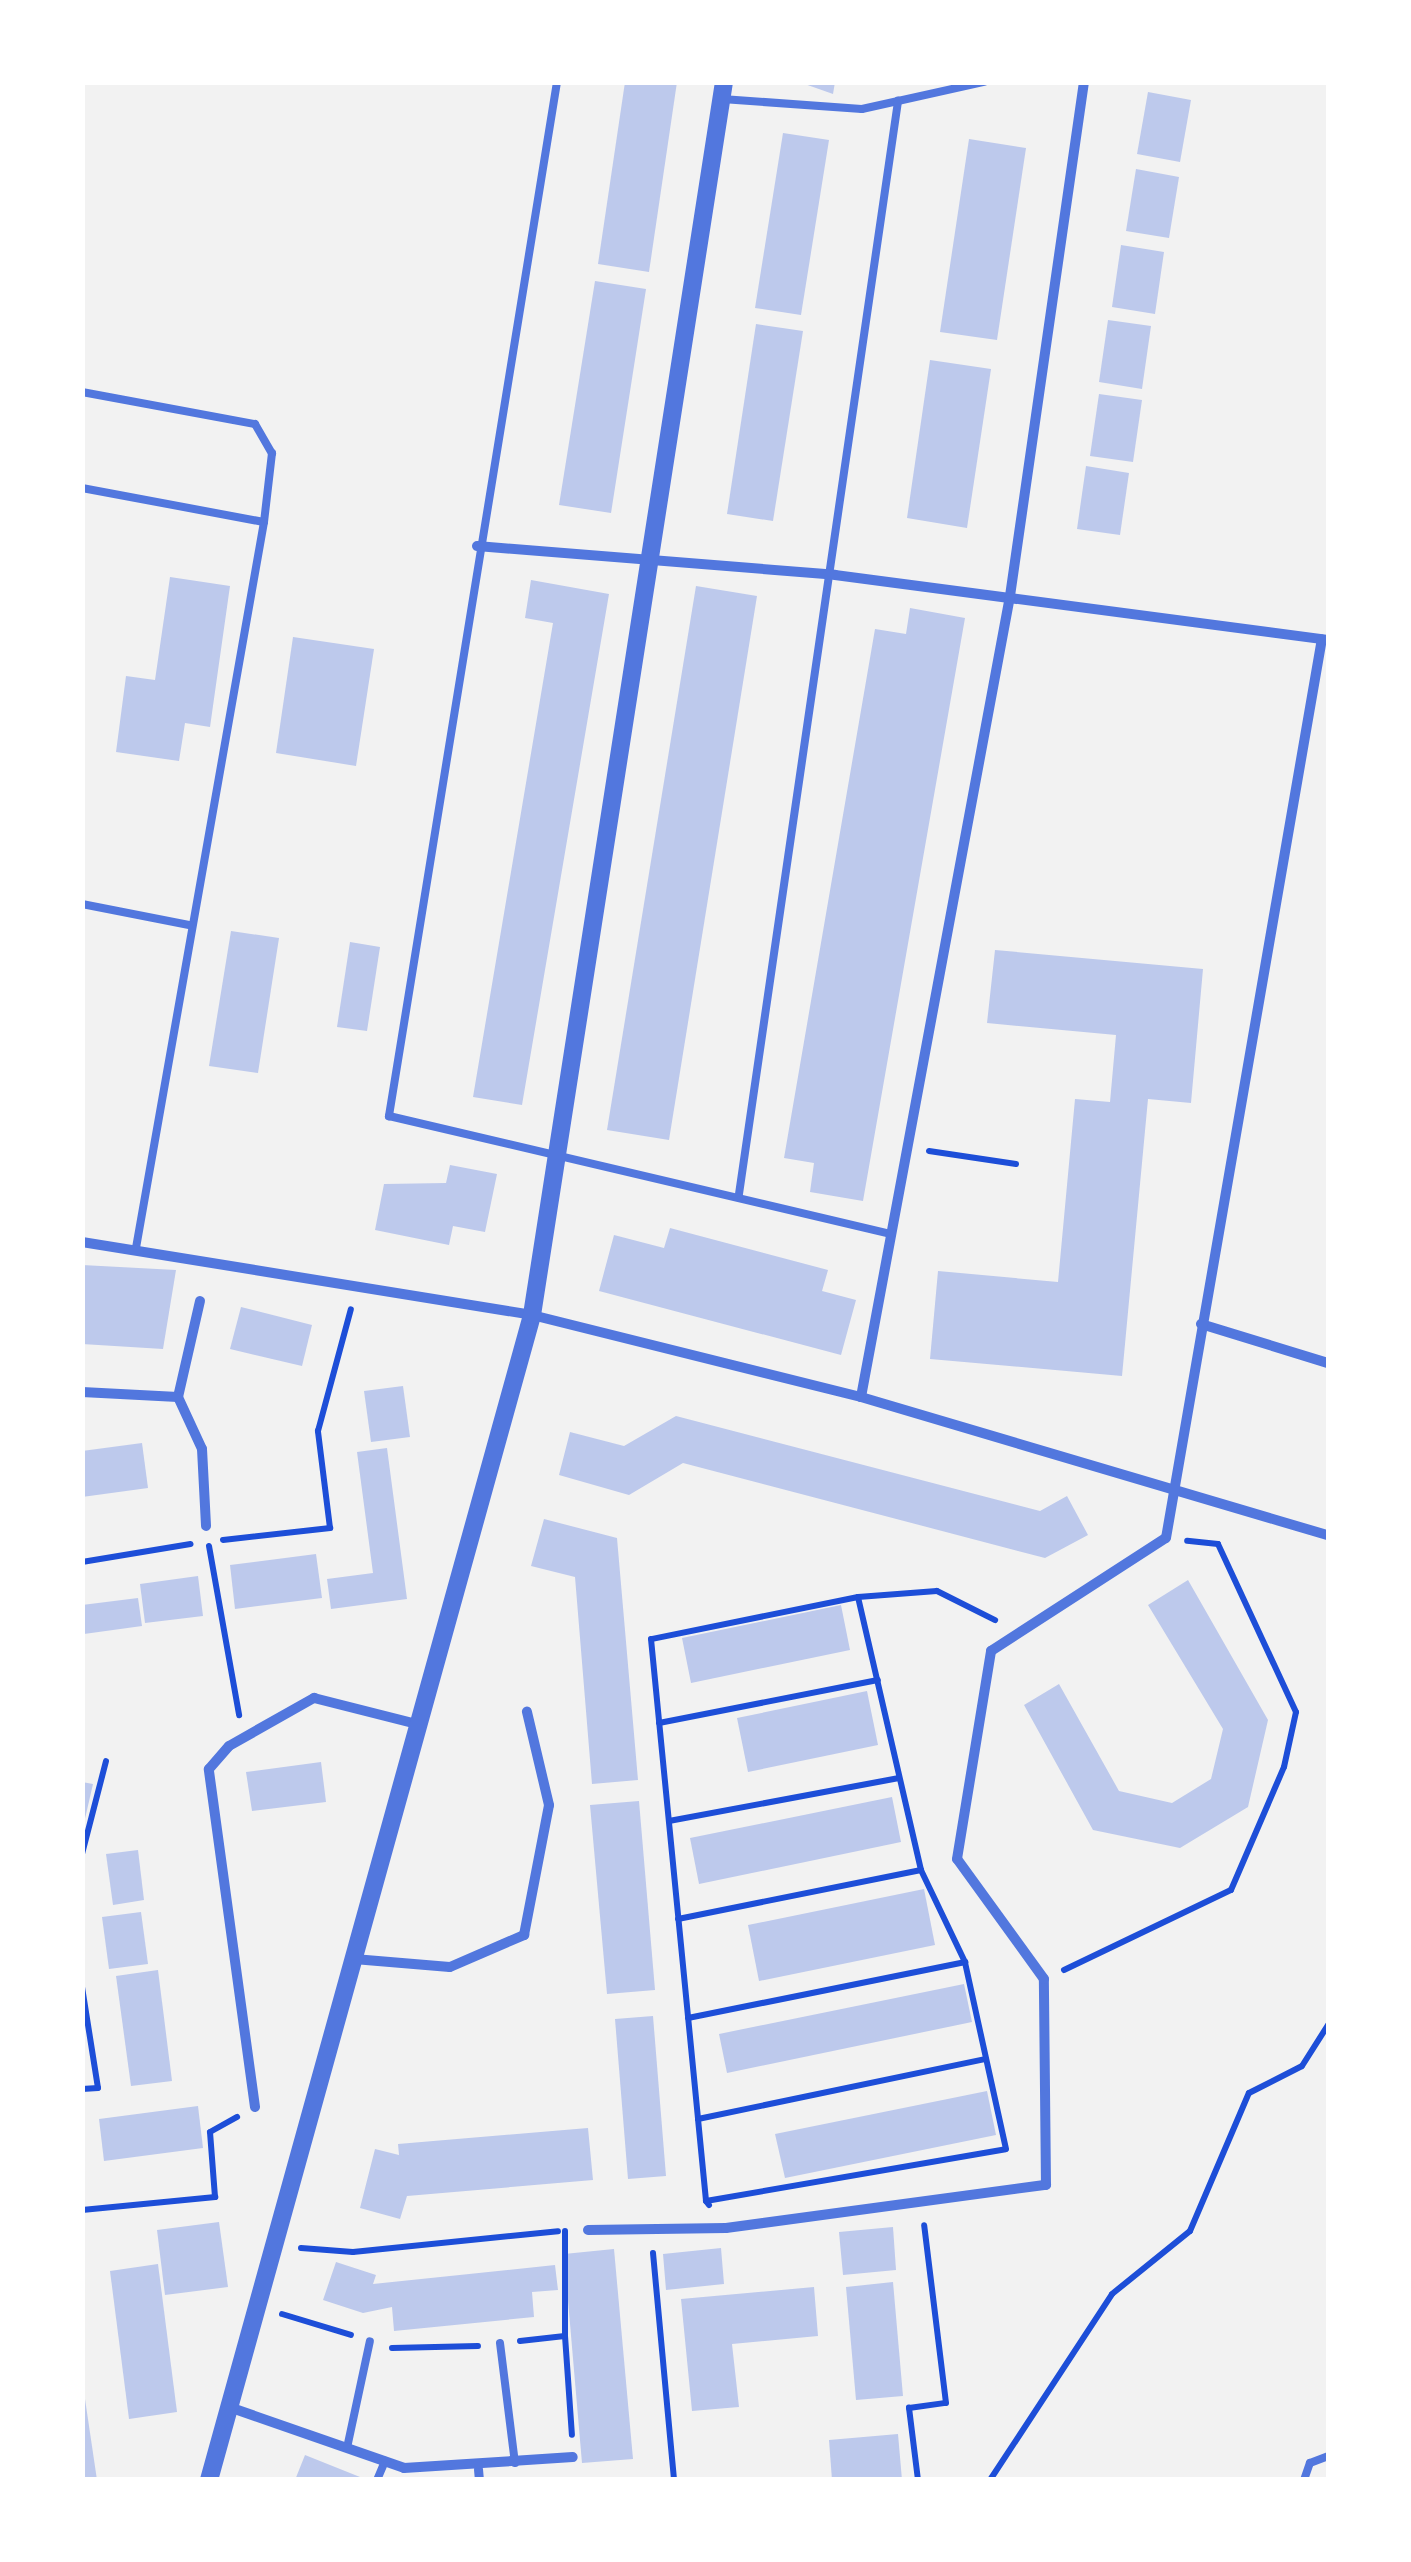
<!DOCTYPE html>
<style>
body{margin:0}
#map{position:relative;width:1411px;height:2562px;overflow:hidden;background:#f2f2f2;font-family:Montserrat,sans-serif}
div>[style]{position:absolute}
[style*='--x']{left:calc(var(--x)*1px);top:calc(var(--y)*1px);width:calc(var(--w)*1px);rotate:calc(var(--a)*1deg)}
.building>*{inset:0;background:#bdc9ec}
.path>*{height:6px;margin:-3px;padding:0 3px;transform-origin:3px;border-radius:3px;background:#1d4ed8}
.service>*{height:8px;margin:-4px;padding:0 4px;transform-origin:4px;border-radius:4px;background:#5277de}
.pedestrian>*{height:9px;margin:-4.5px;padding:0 4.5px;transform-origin:4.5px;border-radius:4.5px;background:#5277de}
.minor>*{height:10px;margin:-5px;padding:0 5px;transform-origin:5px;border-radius:5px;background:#5277de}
.tertiary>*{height:18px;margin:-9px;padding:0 9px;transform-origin:9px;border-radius:9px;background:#5277de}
span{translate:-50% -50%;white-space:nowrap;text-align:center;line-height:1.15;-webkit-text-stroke:8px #fff;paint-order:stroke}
.frame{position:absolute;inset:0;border:85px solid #fff;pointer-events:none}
</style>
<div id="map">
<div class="building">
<i style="clip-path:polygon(625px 82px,677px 82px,649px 272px,598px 264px)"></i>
<i style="clip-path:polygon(799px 82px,835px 82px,833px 94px)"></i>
<i style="clip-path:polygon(1148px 92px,1191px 100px,1180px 162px,1137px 154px)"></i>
<i style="clip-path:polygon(783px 133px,829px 140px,801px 315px,755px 308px)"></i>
<i style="clip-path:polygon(969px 139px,1026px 148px,997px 340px,940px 332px)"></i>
<i style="clip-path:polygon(1136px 169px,1179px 177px,1169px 238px,1126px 231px)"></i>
<i style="clip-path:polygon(1121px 245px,1164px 252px,1155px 314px,1112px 307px)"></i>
<i style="clip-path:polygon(595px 281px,646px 289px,611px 513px,559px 505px)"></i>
<i style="clip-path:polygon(1108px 320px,1151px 326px,1142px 389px,1099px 382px)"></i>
<i style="clip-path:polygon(756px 324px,803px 331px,773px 521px,727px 514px)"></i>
<i style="clip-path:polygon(930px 360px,991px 369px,967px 528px,907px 518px)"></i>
<i style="clip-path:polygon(1099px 394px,1142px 400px,1133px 462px,1090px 456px)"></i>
<i style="clip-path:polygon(1086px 466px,1129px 473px,1120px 535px,1077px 529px)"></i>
<i style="clip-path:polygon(170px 577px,230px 586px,210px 727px,185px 723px,179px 761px,116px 752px,126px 676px,155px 680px)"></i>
<i style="clip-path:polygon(531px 580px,609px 594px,522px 1105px,473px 1097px,553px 623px,525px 618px)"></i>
<i style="clip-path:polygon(696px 586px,757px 596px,669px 1140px,607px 1130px)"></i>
<i style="clip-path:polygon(910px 608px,965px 618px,863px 1201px,810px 1192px,814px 1163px,784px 1158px,875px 629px,906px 634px)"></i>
<i style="clip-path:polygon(293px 637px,374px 649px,356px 766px,276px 753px)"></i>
<i style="clip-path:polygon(231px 931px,279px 938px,258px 1073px,209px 1066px)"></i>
<i style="clip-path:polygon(350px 942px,380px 947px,367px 1031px,337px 1027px)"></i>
<i style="clip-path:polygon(995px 950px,1203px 969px,1191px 1103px,1148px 1099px,1122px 1376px,930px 1359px,938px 1271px,1058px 1282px,1075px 1099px,1110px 1102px,1116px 1035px,987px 1023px)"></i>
<i style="clip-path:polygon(450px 1165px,497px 1174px,485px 1232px,453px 1226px,449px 1245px,375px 1230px,384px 1184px,446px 1183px)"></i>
<i style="clip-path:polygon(670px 1228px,828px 1270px,822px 1291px,856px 1300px,841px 1355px,599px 1291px,614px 1235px,664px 1248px)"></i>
<i style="clip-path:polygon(82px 1265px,176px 1270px,163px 1349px,82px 1344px)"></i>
<i style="clip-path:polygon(241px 1307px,312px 1325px,302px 1366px,230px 1349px)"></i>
<i style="clip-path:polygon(403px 1386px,410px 1437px,371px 1442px,364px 1391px)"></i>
<i style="clip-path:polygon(676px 1416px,1040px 1511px,1067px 1496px,1088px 1535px,1045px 1558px,683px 1463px,629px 1495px,559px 1475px,570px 1432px,624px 1446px)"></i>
<i style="clip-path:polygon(142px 1443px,148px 1488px,82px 1497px,82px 1451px)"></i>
<i style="clip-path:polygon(387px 1448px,407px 1599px,331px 1609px,327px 1579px,373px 1573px,357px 1452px)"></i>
<i style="clip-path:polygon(544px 1519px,617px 1538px,638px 1780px,592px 1784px,575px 1577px,531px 1566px)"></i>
<i style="clip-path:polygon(316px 1554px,322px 1598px,235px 1609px,230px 1565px)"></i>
<i style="clip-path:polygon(198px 1576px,203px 1616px,145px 1623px,140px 1584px)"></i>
<i style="clip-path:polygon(1188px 1580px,1268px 1720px,1248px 1807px,1180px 1848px,1093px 1830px,1024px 1705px,1059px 1684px,1119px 1791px,1172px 1803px,1211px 1779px,1223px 1729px,1148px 1605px)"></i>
<i style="clip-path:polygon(138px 1598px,142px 1626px,84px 1634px,82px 1605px)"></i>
<i style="clip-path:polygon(841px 1605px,850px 1650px,691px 1683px,682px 1638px)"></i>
<i style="clip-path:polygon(867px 1691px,878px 1745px,748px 1772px,737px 1718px)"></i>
<i style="clip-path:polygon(321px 1762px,326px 1802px,252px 1811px,246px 1772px)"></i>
<i style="clip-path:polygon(82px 1782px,93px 1784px,84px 1823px,82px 1823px)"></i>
<i style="clip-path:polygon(892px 1797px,901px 1842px,699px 1884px,690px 1838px)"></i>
<i style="clip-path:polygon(639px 1801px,655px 1990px,607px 1994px,590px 1805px)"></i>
<i style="clip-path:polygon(138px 1850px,144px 1900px,113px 1905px,106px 1854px)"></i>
<i style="clip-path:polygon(924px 1889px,935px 1945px,759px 1981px,748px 1925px)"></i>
<i style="clip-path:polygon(141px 1912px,148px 1964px,109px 1969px,102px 1917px)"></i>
<i style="clip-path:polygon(158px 1970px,172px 2081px,131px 2086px,116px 1976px)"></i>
<i style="clip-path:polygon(964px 1984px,972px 2022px,727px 2073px,719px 2034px)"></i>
<i style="clip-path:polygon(653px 2016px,666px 2176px,628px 2179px,615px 2019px)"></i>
<i style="clip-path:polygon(987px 2091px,996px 2135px,785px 2178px,775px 2134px)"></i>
<i style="clip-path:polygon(198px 2106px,203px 2148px,104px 2161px,99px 2119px)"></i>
<i style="clip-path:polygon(588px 2128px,593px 2180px,407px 2196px,400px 2219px,360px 2208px,375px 2149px,399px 2155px,398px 2144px)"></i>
<i style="clip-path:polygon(219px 2222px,228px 2287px,165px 2295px,157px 2230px)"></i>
<i style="clip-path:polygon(893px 2227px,896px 2270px,843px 2275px,839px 2232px)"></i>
<i style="clip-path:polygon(721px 2248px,724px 2284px,666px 2290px,663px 2254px)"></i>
<i style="clip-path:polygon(614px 2249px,633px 2459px,582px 2463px,564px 2254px)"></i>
<i style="clip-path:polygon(336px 2262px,376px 2275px,373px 2284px,555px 2265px,558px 2290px,532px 2292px,534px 2317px,394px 2331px,392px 2307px,363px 2313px,323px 2300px)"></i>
<i style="clip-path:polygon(158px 2264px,177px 2412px,129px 2419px,110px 2271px)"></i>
<i style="clip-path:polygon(893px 2282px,903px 2396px,856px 2400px,846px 2287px)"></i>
<i style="clip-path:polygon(814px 2287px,818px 2336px,732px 2344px,739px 2407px,692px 2411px,681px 2299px)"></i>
<i style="clip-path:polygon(85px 2399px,97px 2480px,82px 2480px)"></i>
<i style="clip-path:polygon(898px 2434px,902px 2480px,832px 2480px,829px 2440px)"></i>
<i style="clip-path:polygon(305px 2455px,365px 2479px,365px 2480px,295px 2480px)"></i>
</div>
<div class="path">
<i style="--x:929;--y:1151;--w:88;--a:8.5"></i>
<i style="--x:223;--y:1540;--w:108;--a:-6.4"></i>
<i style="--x:330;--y:1528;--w:98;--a:-97.1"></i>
<i style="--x:318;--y:1431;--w:126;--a:-74.9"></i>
<i style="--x:209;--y:1546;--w:172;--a:79.9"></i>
<i style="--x:82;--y:1562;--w:110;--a:-9.4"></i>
<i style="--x:858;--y:1597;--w:79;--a:-4.3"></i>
<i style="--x:937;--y:1591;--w:65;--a:26.6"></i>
<i style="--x:659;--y:1723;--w:223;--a:-11.1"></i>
<i style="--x:669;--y:1821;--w:234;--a:-10.6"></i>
<i style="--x:82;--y:1854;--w:96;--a:-75.5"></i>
<i style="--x:678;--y:1919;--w:248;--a:-11.4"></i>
<i style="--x:1064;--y:1970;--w:185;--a:-25.6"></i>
<i style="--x:1231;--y:1890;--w:134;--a:-66.7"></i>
<i style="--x:1284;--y:1767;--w:56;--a:-77.7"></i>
<i style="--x:1296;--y:1712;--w:185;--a:-114.9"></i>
<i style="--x:1218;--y:1544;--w:31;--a:-174"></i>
<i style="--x:82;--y:1987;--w:102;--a:81"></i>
<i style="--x:98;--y:2088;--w:16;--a:176"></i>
<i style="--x:688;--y:2018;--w:283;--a:-11.4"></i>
<i style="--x:698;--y:2119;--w:293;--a:-11.8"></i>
<i style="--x:706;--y:2201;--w:304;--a:-9.8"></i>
<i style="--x:1006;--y:2149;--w:191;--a:-102.4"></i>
<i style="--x:965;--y:1962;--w:102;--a:-115.6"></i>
<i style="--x:921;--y:1870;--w:280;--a:-103"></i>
<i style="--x:858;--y:1597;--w:211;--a:168.5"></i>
<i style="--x:651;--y:1639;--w:482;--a:84.4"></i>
<i style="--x:698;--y:2119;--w:82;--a:84.4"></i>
<i style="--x:706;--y:2201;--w:5;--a:53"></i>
<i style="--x:82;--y:2210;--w:134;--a:-5.6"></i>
<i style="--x:215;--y:2197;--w:65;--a:-94.4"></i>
<i style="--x:210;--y:2132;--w:31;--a:-29"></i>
<i style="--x:301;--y:2248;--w:52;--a:4.4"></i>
<i style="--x:353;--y:2252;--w:206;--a:-5.8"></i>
<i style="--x:653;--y:2253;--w:228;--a:84.7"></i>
<i style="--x:282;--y:2314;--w:72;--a:16.9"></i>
<i style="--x:565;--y:2336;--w:99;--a:86"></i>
<i style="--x:520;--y:2341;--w:45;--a:-6.3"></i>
<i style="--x:565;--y:2336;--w:105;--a:-90"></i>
<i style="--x:392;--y:2348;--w:86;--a:-1.3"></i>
<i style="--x:918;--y:2480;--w:73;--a:-97.1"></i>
<i style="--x:909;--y:2408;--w:37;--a:-8"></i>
<i style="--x:946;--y:2403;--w:179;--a:-97"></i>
<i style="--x:990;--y:2480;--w:222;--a:-56.7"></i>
<i style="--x:1112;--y:2294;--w:100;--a:-38.9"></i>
<i style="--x:1190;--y:2231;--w:150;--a:-66.9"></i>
<i style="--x:1249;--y:2093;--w:59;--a:-27"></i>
<i style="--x:1302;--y:2066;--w:49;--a:-57.6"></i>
</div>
<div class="service">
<i style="--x:557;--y:82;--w:1048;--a:99.23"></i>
<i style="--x:389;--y:1116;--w:516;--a:13.23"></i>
<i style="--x:722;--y:99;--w:140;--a:4.1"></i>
<i style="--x:862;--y:109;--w:125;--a:-12.5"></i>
<i style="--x:82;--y:392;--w:176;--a:10.5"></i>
<i style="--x:255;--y:424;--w:34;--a:60"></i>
<i style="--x:272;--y:453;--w:69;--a:96.6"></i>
<i style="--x:82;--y:488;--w:185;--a:10.6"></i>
<i style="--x:264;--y:522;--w:737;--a:100"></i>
<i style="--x:82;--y:904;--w:109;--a:11.1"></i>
<i style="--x:739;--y:1194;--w:1105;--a:-81.72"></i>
<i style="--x:500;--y:2343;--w:121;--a:82.9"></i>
<i style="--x:347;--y:2448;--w:109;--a:-77.9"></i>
<i style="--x:377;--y:2480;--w:21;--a:-67"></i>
<i style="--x:1304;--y:2480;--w:18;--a:-71"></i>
<i style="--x:1310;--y:2463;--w:19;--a:-21"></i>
</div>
<div class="pedestrian">
<i style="--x:478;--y:2469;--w:11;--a:85"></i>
</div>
<div class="minor">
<i style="--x:477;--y:546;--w:359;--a:4.6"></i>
<i style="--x:835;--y:575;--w:497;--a:7.5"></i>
<i style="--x:82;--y:1242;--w:456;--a:9.2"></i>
<i style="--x:532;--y:1315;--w:339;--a:14"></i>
<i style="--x:861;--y:1397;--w:487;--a:16.5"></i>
<i style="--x:200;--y:1301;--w:98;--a:102.9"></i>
<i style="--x:178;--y:1397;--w:57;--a:65.2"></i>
<i style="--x:202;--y:1449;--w:77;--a:87"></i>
<i style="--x:1201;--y:1324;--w:133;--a:17.1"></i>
<i style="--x:82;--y:1392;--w:96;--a:3"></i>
<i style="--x:861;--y:1397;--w:815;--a:-79.46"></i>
<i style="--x:1010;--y:596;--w:519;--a:-81.81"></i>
<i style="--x:354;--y:1959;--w:96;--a:4.8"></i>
<i style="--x:450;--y:1967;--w:81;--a:-23.4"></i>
<i style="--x:524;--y:1935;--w:132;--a:-79.1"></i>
<i style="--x:549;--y:1805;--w:96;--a:-103.3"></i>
<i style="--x:255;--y:2107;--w:341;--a:-97.8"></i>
<i style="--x:209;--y:1769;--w:30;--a:-49"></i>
<i style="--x:229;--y:1746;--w:98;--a:-29.5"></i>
<i style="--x:314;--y:1698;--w:106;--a:14.2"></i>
<i style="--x:588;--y:2230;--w:138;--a:-0.8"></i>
<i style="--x:726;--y:2228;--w:323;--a:-7.7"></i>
<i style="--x:1046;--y:2185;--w:206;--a:-90.6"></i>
<i style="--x:1044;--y:1979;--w:148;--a:-125.9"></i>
<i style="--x:957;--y:1859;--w:211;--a:-80.7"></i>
<i style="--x:991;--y:1651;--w:208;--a:-32.9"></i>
<i style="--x:1166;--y:1538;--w:912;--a:-80.16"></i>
<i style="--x:229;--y:2407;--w:185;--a:19.2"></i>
<i style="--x:404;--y:2468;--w:169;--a:-3.7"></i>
</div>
<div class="tertiary">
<i style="--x:209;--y:2480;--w:1209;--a:-74.5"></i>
<i style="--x:532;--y:1315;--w:1248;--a:-81.15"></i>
</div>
<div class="frame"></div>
</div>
